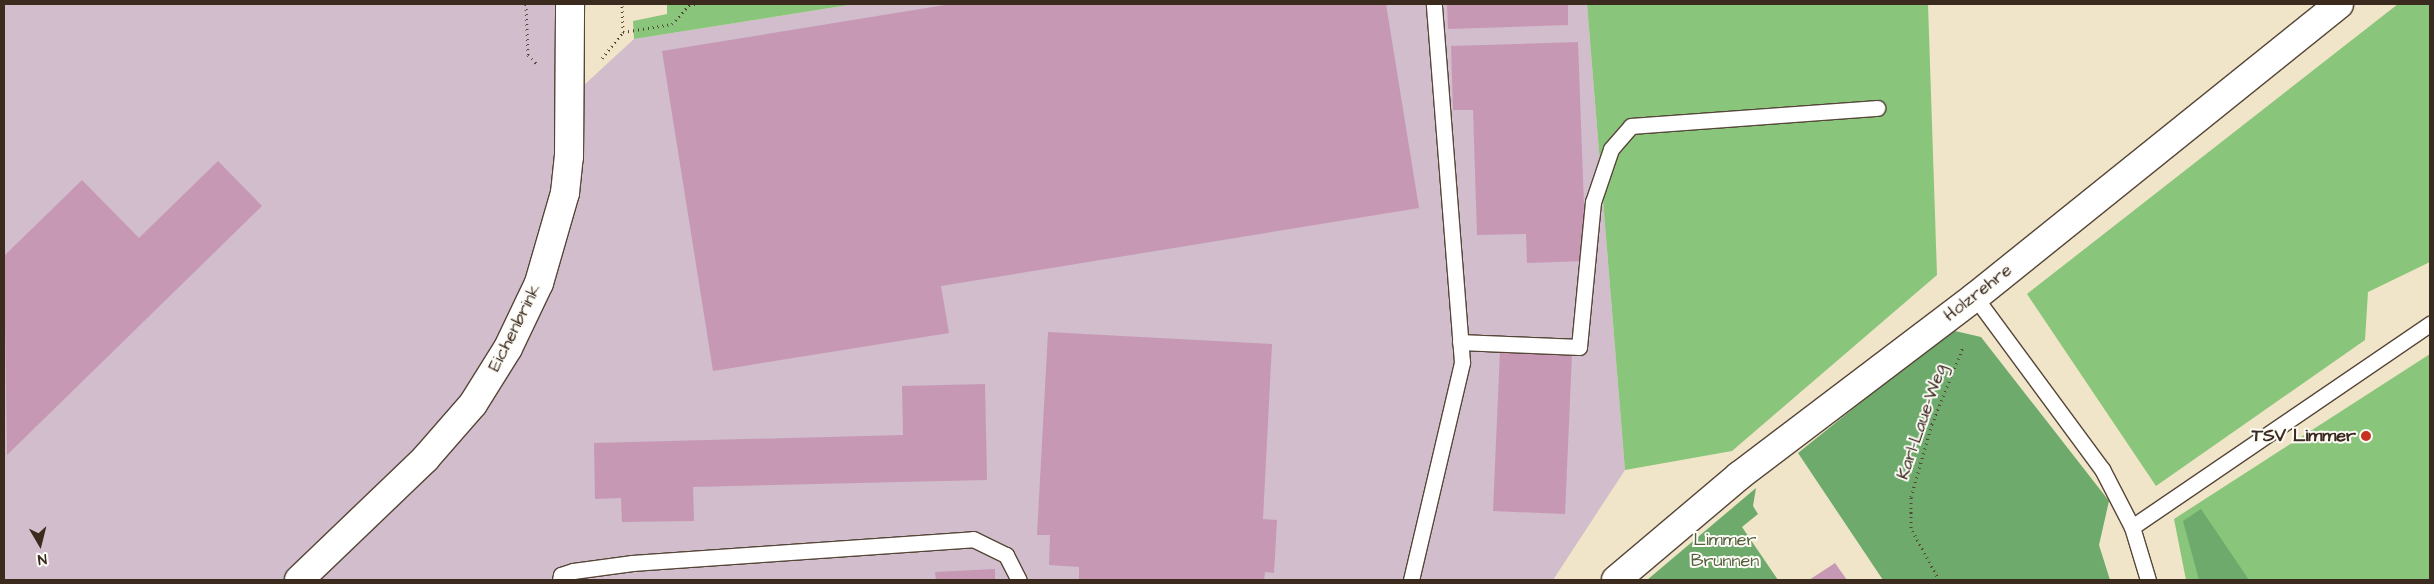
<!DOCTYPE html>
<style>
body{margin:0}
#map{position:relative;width:2434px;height:584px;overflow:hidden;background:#f0e5c8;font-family:"Architects Daughter",sans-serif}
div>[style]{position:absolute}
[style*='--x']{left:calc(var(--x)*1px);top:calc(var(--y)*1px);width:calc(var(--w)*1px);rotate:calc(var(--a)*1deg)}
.industrial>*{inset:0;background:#d1bdcc}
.green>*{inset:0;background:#89c57b}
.forest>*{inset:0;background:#6eaa6b}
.building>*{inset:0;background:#c698b4}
.path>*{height:3px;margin-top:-1.5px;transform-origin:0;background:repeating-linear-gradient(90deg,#564638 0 1px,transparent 0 5px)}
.roads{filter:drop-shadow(1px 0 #564638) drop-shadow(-1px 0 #564638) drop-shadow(0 1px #564638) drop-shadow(0 -1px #564638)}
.lane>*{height:15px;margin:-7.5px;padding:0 7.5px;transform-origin:7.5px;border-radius:7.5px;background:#fff}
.street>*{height:28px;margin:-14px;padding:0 14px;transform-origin:14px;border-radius:14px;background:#fff}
.secondary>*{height:28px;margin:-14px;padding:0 14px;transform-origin:14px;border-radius:14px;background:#fff}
.dots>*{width:14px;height:14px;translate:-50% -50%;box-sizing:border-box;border:2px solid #fdfcf7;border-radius:50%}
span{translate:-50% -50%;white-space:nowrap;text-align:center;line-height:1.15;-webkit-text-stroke:4px #fdfcf7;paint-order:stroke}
.street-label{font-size:18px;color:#3b2a1e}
.poi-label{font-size:18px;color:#3b2a1e;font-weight:700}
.right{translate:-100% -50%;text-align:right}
.park-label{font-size:18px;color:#56603f}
.frame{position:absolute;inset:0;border:5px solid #3b2a1e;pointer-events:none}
.north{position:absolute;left:15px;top:519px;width:50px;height:50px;-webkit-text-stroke:4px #fdfcf7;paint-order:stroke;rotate:172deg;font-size:14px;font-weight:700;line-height:20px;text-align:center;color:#3b2a1e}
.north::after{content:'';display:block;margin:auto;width:18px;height:22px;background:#3b2a1e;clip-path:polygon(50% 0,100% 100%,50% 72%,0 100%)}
</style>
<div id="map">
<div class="industrial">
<i style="clip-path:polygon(4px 4px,570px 4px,571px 97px,634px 39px,855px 4px,1587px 4px,1625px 470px,1553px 580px,4px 580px)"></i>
</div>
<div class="green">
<i style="clip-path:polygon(667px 4px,855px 4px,634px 39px,633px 21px,667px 14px)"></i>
<i style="clip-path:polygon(1587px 4px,1928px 4px,1937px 275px,1732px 451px,1625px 470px)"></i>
<i style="clip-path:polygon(2398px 4px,2430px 4px,2430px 262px,2368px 292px,2365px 340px,2156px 486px,2027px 294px)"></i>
<i style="clip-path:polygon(2430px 354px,2430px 580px,2186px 580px,2174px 519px)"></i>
</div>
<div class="forest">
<i style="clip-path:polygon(1955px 331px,1981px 337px,2109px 501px,2099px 545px,2110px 580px,1883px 580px,1798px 453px,1942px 337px)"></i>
<i style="clip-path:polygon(1756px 488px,1753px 506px,1758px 514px,1742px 527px,1778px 580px,1647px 580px)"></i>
<i style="clip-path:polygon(2201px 509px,2249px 580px,2199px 580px,2183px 521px)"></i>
</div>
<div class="building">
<i style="clip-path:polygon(951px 4px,1386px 4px,1419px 208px,941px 286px,949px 333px,713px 371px,662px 51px)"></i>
<i style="clip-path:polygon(1447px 4px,1568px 4px,1568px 25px,1448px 29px)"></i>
<i style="clip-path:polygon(1578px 42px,1586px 261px,1527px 263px,1526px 234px,1477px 235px,1473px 110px,1453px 110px,1451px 46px)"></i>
<i style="clip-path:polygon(218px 161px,262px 206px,7px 455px,4px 256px,82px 180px,139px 238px)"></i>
<i style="clip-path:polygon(1048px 332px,1272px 344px,1263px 519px,1277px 520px,1274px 573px,1265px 572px,1264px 580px,1079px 580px,1079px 567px,1049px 565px,1050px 535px,1037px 535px)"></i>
<i style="clip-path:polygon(1500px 351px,1572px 354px,1565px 514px,1493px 511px)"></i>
<i style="clip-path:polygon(985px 384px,987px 480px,693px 487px,694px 521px,622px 522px,621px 498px,595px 499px,594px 443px,903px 435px,902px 386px)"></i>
<i style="clip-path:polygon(1835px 563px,1847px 580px,1809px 580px)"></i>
<i style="clip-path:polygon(995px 569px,995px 580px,936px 580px,935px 572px)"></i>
</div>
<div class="path">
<i style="--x:526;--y:4;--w:51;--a:87.8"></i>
<i style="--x:528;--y:55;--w:13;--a:45"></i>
<i style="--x:689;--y:4;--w:9;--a:0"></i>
<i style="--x:623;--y:32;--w:50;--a:-9.3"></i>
<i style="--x:672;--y:24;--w:27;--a:-48"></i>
<i style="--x:602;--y:58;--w:33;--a:-51"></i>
<i style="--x:623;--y:32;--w:28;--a:-92"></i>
<i style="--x:1939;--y:580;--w:59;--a:-118.3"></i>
<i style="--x:1911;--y:528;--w:31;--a:-90"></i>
<i style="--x:1911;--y:497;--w:76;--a:-74"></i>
<i style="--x:1932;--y:424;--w:83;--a:-68.1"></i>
</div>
<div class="roads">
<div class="lane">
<i style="--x:1975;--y:297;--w:214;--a:53.6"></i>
<i style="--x:2102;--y:469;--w:65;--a:62.7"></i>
<i style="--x:2132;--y:527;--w:55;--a:73.2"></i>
<i style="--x:1460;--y:342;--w:119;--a:2.4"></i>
<i style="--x:1579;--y:347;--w:146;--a:-84.5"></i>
<i style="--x:1593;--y:202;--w:56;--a:-71.2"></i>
<i style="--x:1611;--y:149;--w:30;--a:-49"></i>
<i style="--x:1631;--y:126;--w:247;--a:-4.2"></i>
<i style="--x:2132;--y:527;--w:361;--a:-34.3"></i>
<i style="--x:560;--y:580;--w:5;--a:-79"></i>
<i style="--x:561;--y:575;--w:13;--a:-18"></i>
<i style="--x:573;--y:571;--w:60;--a:-7.7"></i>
<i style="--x:632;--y:563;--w:342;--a:-4"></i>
<i style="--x:973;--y:539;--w:37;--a:26"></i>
<i style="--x:1006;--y:555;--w:28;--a:63"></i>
<i style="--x:1411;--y:580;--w:224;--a:-76.8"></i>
<i style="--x:1462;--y:362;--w:359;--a:-94.5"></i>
</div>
<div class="street">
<i style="--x:1616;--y:580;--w:161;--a:-40.2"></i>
<i style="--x:1739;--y:476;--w:296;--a:-37.2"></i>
<i style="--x:1975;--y:297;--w:467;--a:-38.8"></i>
</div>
<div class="secondary">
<i style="--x:299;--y:580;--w:175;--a:-43.8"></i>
<i style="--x:425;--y:459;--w:73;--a:-48.9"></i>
<i style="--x:473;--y:404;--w:66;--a:-58"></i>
<i style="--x:508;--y:348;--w:72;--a:-64.5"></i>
<i style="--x:539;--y:283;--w:94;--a:-73.9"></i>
<i style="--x:565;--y:193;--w:36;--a:-84"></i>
<i style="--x:569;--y:157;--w:153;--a:-89.6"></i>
</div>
</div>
<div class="dots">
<i style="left:2366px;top:436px;background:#c8321e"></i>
</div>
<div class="street-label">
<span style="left:1978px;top:293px;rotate:-38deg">Holzrehre</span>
<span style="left:515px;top:328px;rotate:-63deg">Eichenbrink</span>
<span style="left:1922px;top:422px;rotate:-71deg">Karl-Laue-Weg</span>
</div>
<div class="poi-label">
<span class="right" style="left:2356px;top:436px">TSV Limmer</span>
</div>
<div class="park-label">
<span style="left:1725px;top:551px">Limmer<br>Brunnen</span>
</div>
<div class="frame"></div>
<div class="north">N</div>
</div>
